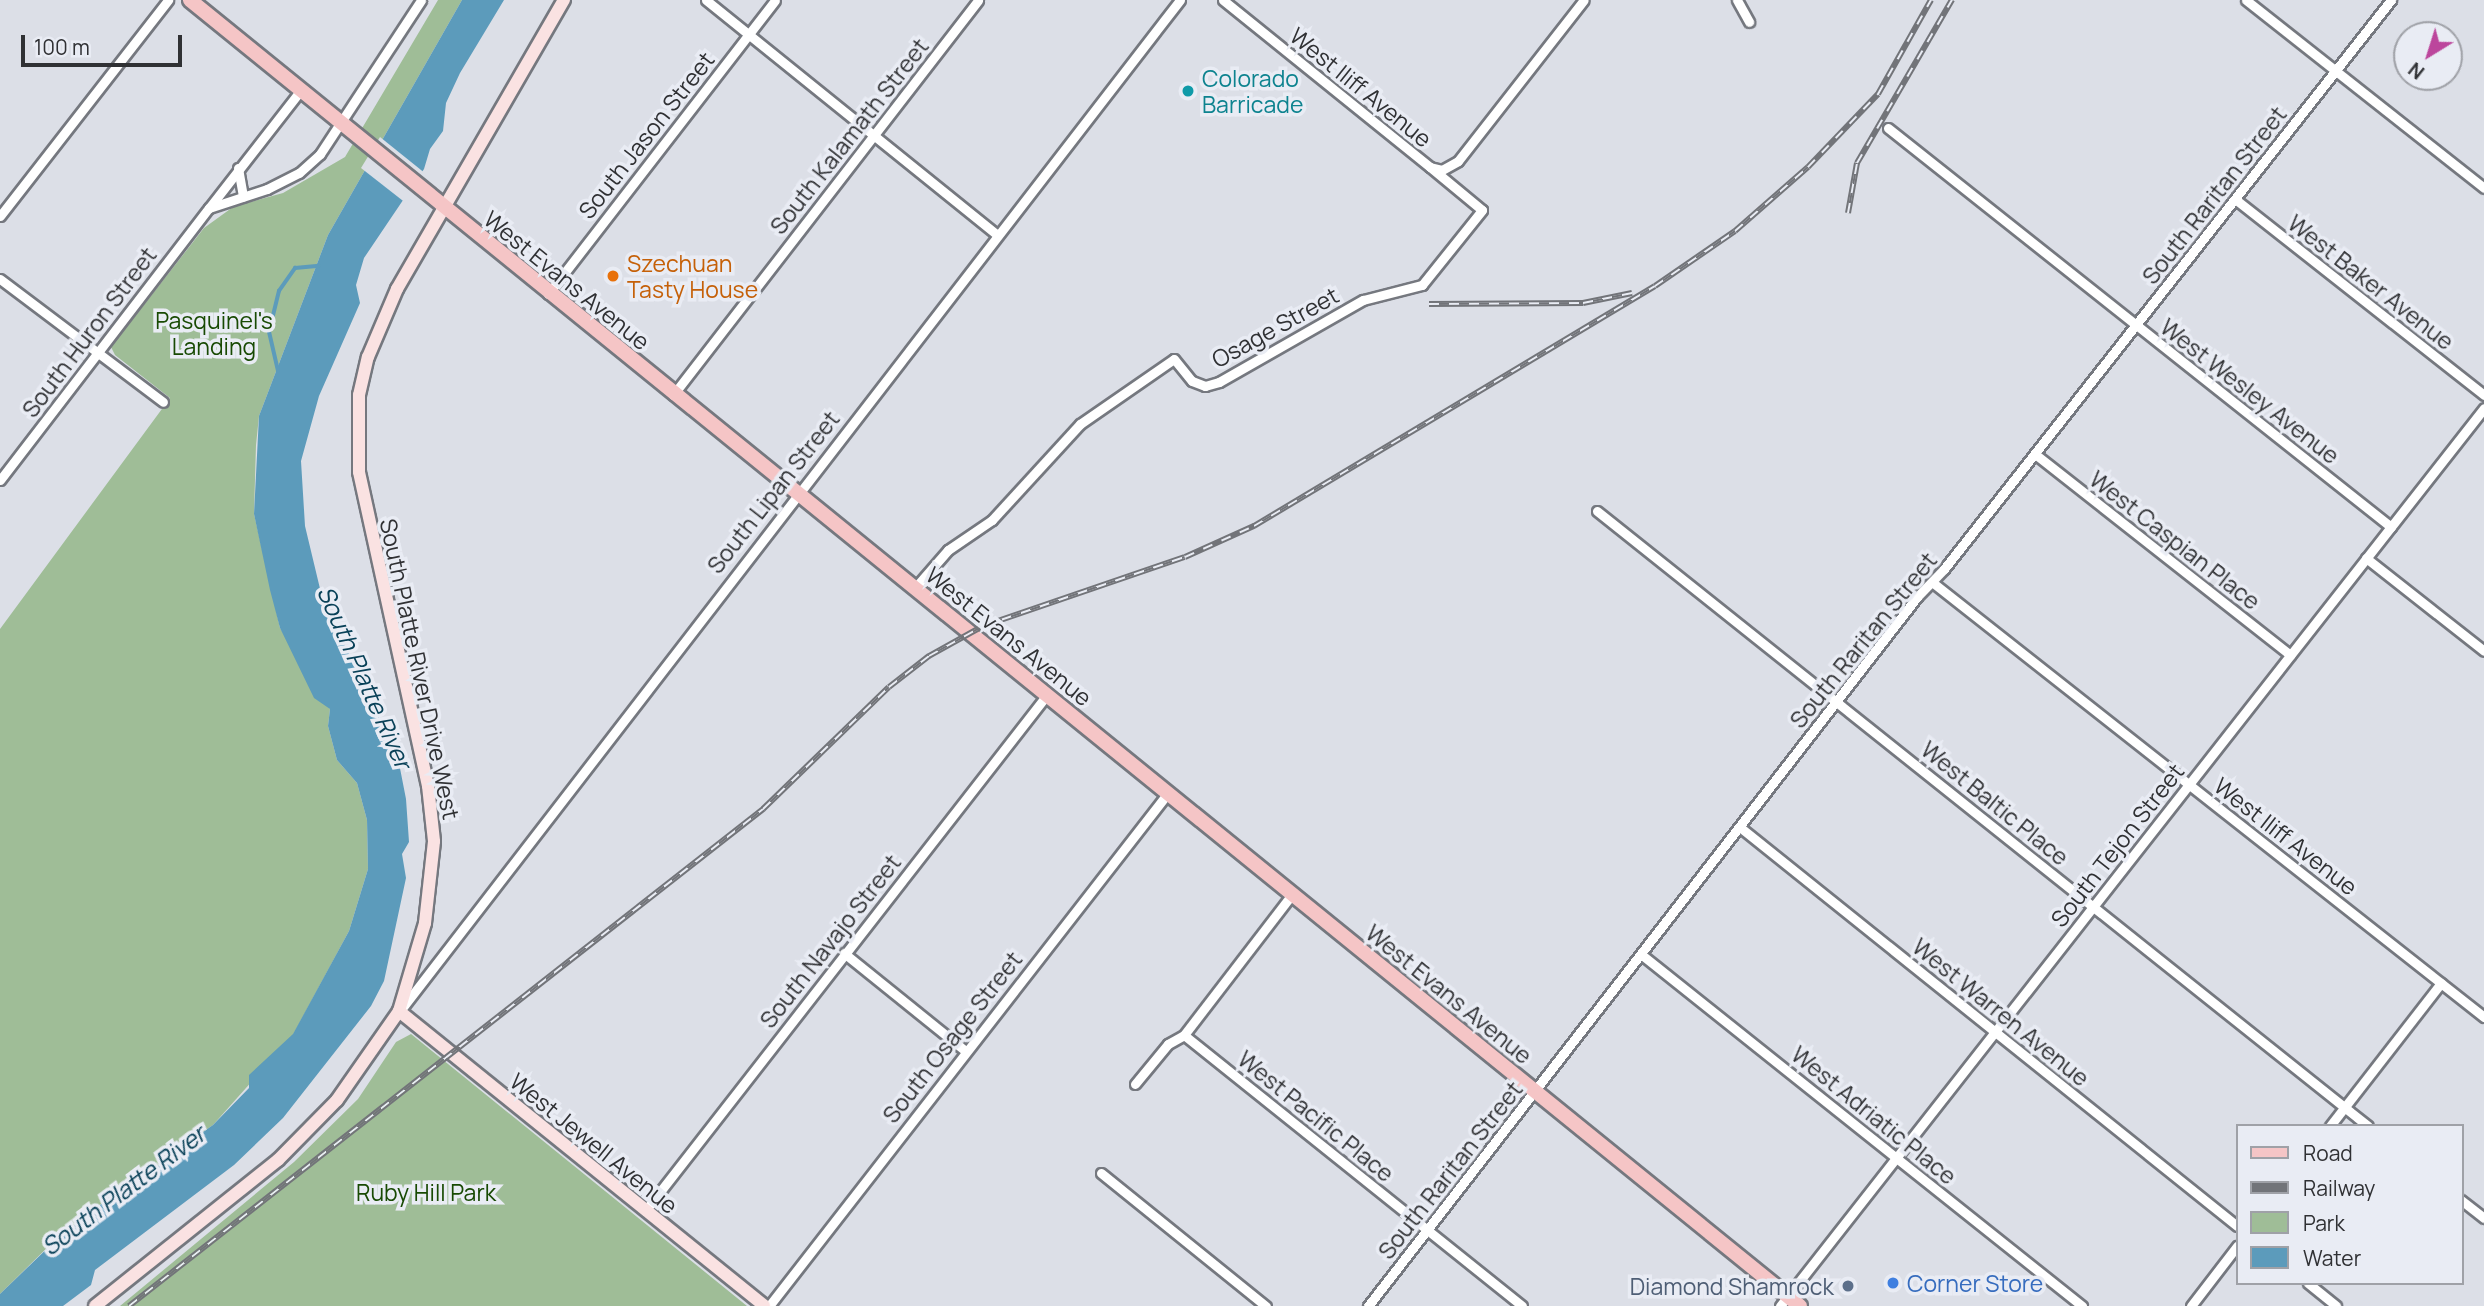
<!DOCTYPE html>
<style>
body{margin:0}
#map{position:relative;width:2484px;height:1306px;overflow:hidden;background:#dcdfe7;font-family:Manrope,sans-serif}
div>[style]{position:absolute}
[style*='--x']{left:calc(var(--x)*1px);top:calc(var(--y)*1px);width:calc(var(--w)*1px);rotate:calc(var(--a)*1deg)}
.green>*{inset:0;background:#9fbd97}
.water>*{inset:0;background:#5c9bbb}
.pier>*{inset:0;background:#dcdfe7}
.stream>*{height:3.5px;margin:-1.75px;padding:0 1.75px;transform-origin:1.75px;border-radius:1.75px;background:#5c9bbb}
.roads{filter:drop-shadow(2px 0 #75787f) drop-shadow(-2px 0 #75787f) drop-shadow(0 2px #75787f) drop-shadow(0 -2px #75787f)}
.street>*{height:9px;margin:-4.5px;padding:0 4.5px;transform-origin:4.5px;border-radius:4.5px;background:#fff}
.secondary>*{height:12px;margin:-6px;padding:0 6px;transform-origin:6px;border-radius:6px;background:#fae2e2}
.primary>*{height:14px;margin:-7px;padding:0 7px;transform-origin:7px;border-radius:7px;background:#f5c5c6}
.rail>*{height:6px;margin-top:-3px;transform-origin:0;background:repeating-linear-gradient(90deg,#e9ecf4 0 10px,#727479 0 20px);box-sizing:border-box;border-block:2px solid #727479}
.dots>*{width:19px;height:19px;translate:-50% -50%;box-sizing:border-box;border:4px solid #e9ecf4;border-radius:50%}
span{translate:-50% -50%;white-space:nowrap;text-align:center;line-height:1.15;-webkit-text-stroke:7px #e9ecf4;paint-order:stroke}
.culture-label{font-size:23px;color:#0d838f}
.left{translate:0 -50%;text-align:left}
.street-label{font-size:23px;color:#303134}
.food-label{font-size:23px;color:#c56008}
.park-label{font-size:23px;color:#184a03}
.shop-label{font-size:23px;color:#366cbe}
.service-label{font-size:23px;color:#4e5e75}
.right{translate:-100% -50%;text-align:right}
.water-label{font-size:24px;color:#094158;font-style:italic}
.legend{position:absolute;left:2236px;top:1124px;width:228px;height:161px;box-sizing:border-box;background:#e9ecf4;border:2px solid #9fa1a7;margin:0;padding:9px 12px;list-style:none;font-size:21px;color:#303134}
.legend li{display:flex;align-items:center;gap:14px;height:35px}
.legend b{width:35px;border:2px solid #9fa1a7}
.north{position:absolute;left:2393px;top:21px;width:70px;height:70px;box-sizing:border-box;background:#e9ecf4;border:2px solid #9fa1a7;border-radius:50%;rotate:218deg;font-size:19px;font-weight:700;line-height:28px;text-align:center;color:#303134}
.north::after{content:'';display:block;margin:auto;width:24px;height:32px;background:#bc469c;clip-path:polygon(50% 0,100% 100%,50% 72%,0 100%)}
.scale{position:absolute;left:21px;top:35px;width:161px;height:32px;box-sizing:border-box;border:4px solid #303134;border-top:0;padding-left:9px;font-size:21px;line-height:24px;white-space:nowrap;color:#303134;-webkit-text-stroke:5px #e9ecf4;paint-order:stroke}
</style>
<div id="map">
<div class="green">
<i style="clip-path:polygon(438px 0,462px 0,328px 235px,259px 416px,256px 445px,254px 514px,280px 628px,330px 709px,328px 726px,337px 760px,357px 783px,367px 820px,368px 869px,349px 931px,293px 1035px,213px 1125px,167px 1157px,137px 1188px,109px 1198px,56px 1239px,0 1294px,0 629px,170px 398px,115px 355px,111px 347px,204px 228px,233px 207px,283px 193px,345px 157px)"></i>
<i style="clip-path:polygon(411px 1034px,747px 1306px,120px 1306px,294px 1162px,358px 1099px,396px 1042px)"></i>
</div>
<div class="water">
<i style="clip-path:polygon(462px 0,504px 0,460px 73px,446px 103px,443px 131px,430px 149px,424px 169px,364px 258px,356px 285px,360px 303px,319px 396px,301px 461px,305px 526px,322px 597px,398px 758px,406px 799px,409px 842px,402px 854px,406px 878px,384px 981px,371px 1006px,283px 1118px,234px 1165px,95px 1270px,91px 1285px,63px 1306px,0 1306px,0 1294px,56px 1240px,109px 1198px,126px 1187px,137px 1187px,167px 1157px,213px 1125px,249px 1088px,249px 1075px,293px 1034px,349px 931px,368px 869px,367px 820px,357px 783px,337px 760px,328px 726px,330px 709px,314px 698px,280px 628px,270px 590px,254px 514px,259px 416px,328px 235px)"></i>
</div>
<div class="pier">
<i style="clip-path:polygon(380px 137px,426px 174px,407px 204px,361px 168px)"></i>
</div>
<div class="stream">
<i style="--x:278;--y:371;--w:40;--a:-103"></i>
<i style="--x:269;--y:332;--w:42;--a:-76.3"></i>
<i style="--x:279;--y:291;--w:28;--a:-55"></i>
<i style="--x:295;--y:268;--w:24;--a:-5"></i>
</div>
<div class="roads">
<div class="street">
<i style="--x:706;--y:0;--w:374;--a:38.9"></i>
<i style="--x:1223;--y:0;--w:266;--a:38.9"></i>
<i style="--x:1430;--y:167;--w:12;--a:14"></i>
<i style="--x:1442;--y:170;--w:18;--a:-29"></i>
<i style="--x:1458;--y:161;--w:204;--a:-52"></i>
<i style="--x:1737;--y:0;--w:25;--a:61"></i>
<i style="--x:2246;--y:0;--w:303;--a:38.3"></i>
<i style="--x:1888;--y:128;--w:642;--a:38.42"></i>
<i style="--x:238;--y:168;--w:29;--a:80"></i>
<i style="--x:2235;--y:199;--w:317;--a:38.2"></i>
<i style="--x:209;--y:208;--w:148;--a:-52.1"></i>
<i style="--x:0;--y:216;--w:274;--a:-52.1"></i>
<i style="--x:0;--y:279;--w:204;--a:37"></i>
<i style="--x:548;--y:294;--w:371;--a:-52.3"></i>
<i style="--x:673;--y:395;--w:499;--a:-52.3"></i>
<i style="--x:2035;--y:454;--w:325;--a:38.2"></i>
<i style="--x:0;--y:480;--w:343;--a:-52.5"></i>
<i style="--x:209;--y:208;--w:61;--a:-18.1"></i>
<i style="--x:267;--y:189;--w:36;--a:-27"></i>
<i style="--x:299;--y:173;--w:28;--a:-42"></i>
<i style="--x:320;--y:154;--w:184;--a:-56.7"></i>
<i style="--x:1597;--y:511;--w:986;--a:38.58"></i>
<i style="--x:2366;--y:558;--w:150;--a:38.2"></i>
<i style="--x:1932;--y:582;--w:703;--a:38.24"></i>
<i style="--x:914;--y:589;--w:52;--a:-48.9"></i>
<i style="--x:948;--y:550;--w:53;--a:-34.3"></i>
<i style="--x:992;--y:520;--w:130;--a:-47.5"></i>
<i style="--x:1080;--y:424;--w:114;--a:-34.7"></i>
<i style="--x:1174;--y:359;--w:28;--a:51"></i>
<i style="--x:1192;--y:381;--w:14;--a:21"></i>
<i style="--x:1205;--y:386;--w:15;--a:-16"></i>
<i style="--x:1219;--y:382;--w:166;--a:-29.7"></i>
<i style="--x:1363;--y:300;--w:61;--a:-14.3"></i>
<i style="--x:1422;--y:285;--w:96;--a:-51.3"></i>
<i style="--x:1482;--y:210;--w:67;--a:-140.4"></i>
<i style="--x:1741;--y:828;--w:636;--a:38.74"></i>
<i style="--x:844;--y:953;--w:154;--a:38.9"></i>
<i style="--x:1642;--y:955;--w:563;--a:38.58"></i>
<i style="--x:403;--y:1007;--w:1272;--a:-52.35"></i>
<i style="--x:1184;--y:1035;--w:433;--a:38.7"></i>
<i style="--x:1135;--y:1084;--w:52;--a:-50.5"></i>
<i style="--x:1168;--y:1044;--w:18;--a:-29"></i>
<i style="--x:1184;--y:1035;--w:178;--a:-52.5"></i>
<i style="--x:2330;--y:1126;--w:181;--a:-52.2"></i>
<i style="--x:1101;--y:1173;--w:212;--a:38.9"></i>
<i style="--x:2461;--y:1200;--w:29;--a:38"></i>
<i style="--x:645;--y:1211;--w:653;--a:-52.09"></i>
<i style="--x:2308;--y:1283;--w:36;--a:39"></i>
<i style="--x:769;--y:1306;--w:650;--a:-52.13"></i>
<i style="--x:1368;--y:1306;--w:897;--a:-52.25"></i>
<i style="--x:1917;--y:597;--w:39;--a:-46"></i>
<i style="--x:1944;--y:569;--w:724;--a:-51.85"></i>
<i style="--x:1780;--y:1306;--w:1141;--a:-51.9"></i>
<i style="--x:2191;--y:1306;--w:76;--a:-52.5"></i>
</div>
<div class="secondary">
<i style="--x:399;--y:1011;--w:469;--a:38.9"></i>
<i style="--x:95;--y:1306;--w:234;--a:-38.6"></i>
<i style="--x:278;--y:1160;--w:84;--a:-45.5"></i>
<i style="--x:337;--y:1100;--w:108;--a:-55.1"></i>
<i style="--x:399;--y:1011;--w:92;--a:-73.5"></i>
<i style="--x:425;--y:923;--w:82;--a:-83.7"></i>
<i style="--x:434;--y:841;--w:55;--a:-96.2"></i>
<i style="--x:428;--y:786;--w:321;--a:-102.4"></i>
<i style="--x:359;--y:472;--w:77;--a:-90"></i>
<i style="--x:359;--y:395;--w:39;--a:-77"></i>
<i style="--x:368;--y:357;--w:74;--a:-66.9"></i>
<i style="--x:397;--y:289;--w:334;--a:-60"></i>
</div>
<div class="primary">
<i style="--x:190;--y:0;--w:2073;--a:39.05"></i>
</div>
</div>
<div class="rail">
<i style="--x:1848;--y:213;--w:51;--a:-79.8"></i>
<i style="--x:1857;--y:163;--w:189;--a:-59.8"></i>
<i style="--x:1429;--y:304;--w:154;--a:-0.4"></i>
<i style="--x:1583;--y:303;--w:50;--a:-11.5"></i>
<i style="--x:129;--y:1306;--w:806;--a:-38.09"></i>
<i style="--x:763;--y:809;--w:175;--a:-44.1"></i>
<i style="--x:889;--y:687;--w:51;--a:-37.8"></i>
<i style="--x:929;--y:656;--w:62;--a:-29.1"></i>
<i style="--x:983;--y:626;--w:213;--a:-18.9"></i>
<i style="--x:1185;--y:557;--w:76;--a:-24.2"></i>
<i style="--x:1254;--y:526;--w:467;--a:-30.9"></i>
<i style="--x:1655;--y:286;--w:97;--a:-34.5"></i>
<i style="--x:1735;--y:231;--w:97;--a:-41.2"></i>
<i style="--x:1808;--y:167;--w:101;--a:-46.2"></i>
<i style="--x:1878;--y:94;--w:108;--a:-60.6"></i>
</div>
<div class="dots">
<i style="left:1188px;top:91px;background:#0f9aa8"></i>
<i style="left:613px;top:276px;background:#e8710a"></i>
<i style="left:1893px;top:1283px;background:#3f7fe0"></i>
<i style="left:1848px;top:1286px;background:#5c6f8a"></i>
</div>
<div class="culture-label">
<span class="left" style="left:1202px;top:91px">Colorado<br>Barricade</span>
</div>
<div class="street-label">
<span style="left:1361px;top:87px;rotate:39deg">West Iliff Avenue</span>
<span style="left:646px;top:135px;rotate:-52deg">South Jason Street</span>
<span style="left:849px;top:136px;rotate:-52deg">South Kalamath Street</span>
<span style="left:2214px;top:195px;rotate:-52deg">South Raritan Street</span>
<span style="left:567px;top:280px;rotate:39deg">West Evans Avenue</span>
<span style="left:2371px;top:282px;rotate:38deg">West Baker Avenue</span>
<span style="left:1275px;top:327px;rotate:-29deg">Osage Street</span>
<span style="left:89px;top:332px;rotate:-53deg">South Huron Street</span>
<span style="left:2250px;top:391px;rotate:38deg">West Wesley Avenue</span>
<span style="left:773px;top:492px;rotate:-52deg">South Lipan Street</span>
<span style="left:2175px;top:540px;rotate:38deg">West Caspian Place</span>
<span style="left:1009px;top:636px;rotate:39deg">West Evans Avenue</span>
<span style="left:1863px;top:640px;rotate:-51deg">South Raritan Street</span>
<span style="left:420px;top:669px;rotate:78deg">South Platte River Drive West</span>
<span style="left:1995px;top:803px;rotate:39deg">West Baltic Place</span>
<span style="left:2286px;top:836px;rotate:38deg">West Iliff Avenue</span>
<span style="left:2117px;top:845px;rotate:-52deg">South Tejon Street</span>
<span style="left:830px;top:941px;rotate:-52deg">South Navajo Street</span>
<span style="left:1449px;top:994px;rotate:39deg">West Evans Avenue</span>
<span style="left:2001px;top:1012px;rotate:39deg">West Warren Avenue</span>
<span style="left:952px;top:1037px;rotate:-52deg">South Osage Street</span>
<span style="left:1874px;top:1115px;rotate:39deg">West Adriatic Place</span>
<span style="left:1316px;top:1116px;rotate:39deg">West Pacific Place</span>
<span style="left:594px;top:1143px;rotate:39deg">West Jewell Avenue</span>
<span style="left:1450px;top:1170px;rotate:-52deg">South Raritan Street</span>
</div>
<div class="food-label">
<span class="left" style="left:627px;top:276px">Szechuan<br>Tasty House</span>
</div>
<div class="park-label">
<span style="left:214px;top:333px">Pasquinel's<br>Landing</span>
<span style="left:426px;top:1192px">Ruby Hill Park</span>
</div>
<div class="shop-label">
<span class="left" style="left:1907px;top:1283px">Corner Store</span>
</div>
<div class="service-label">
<span class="right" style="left:1834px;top:1286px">Diamond Shamrock</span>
</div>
<div class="water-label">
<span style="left:365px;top:677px;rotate:66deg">South Platte River</span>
<span style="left:123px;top:1190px;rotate:-37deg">South Platte River</span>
</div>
<ul class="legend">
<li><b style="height:9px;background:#f5c5c6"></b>Road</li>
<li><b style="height:9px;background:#727479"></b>Railway</li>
<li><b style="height:19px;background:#9fbd97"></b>Park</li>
<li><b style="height:19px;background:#5c9bbb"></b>Water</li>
</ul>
<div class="north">N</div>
<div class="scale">100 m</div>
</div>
